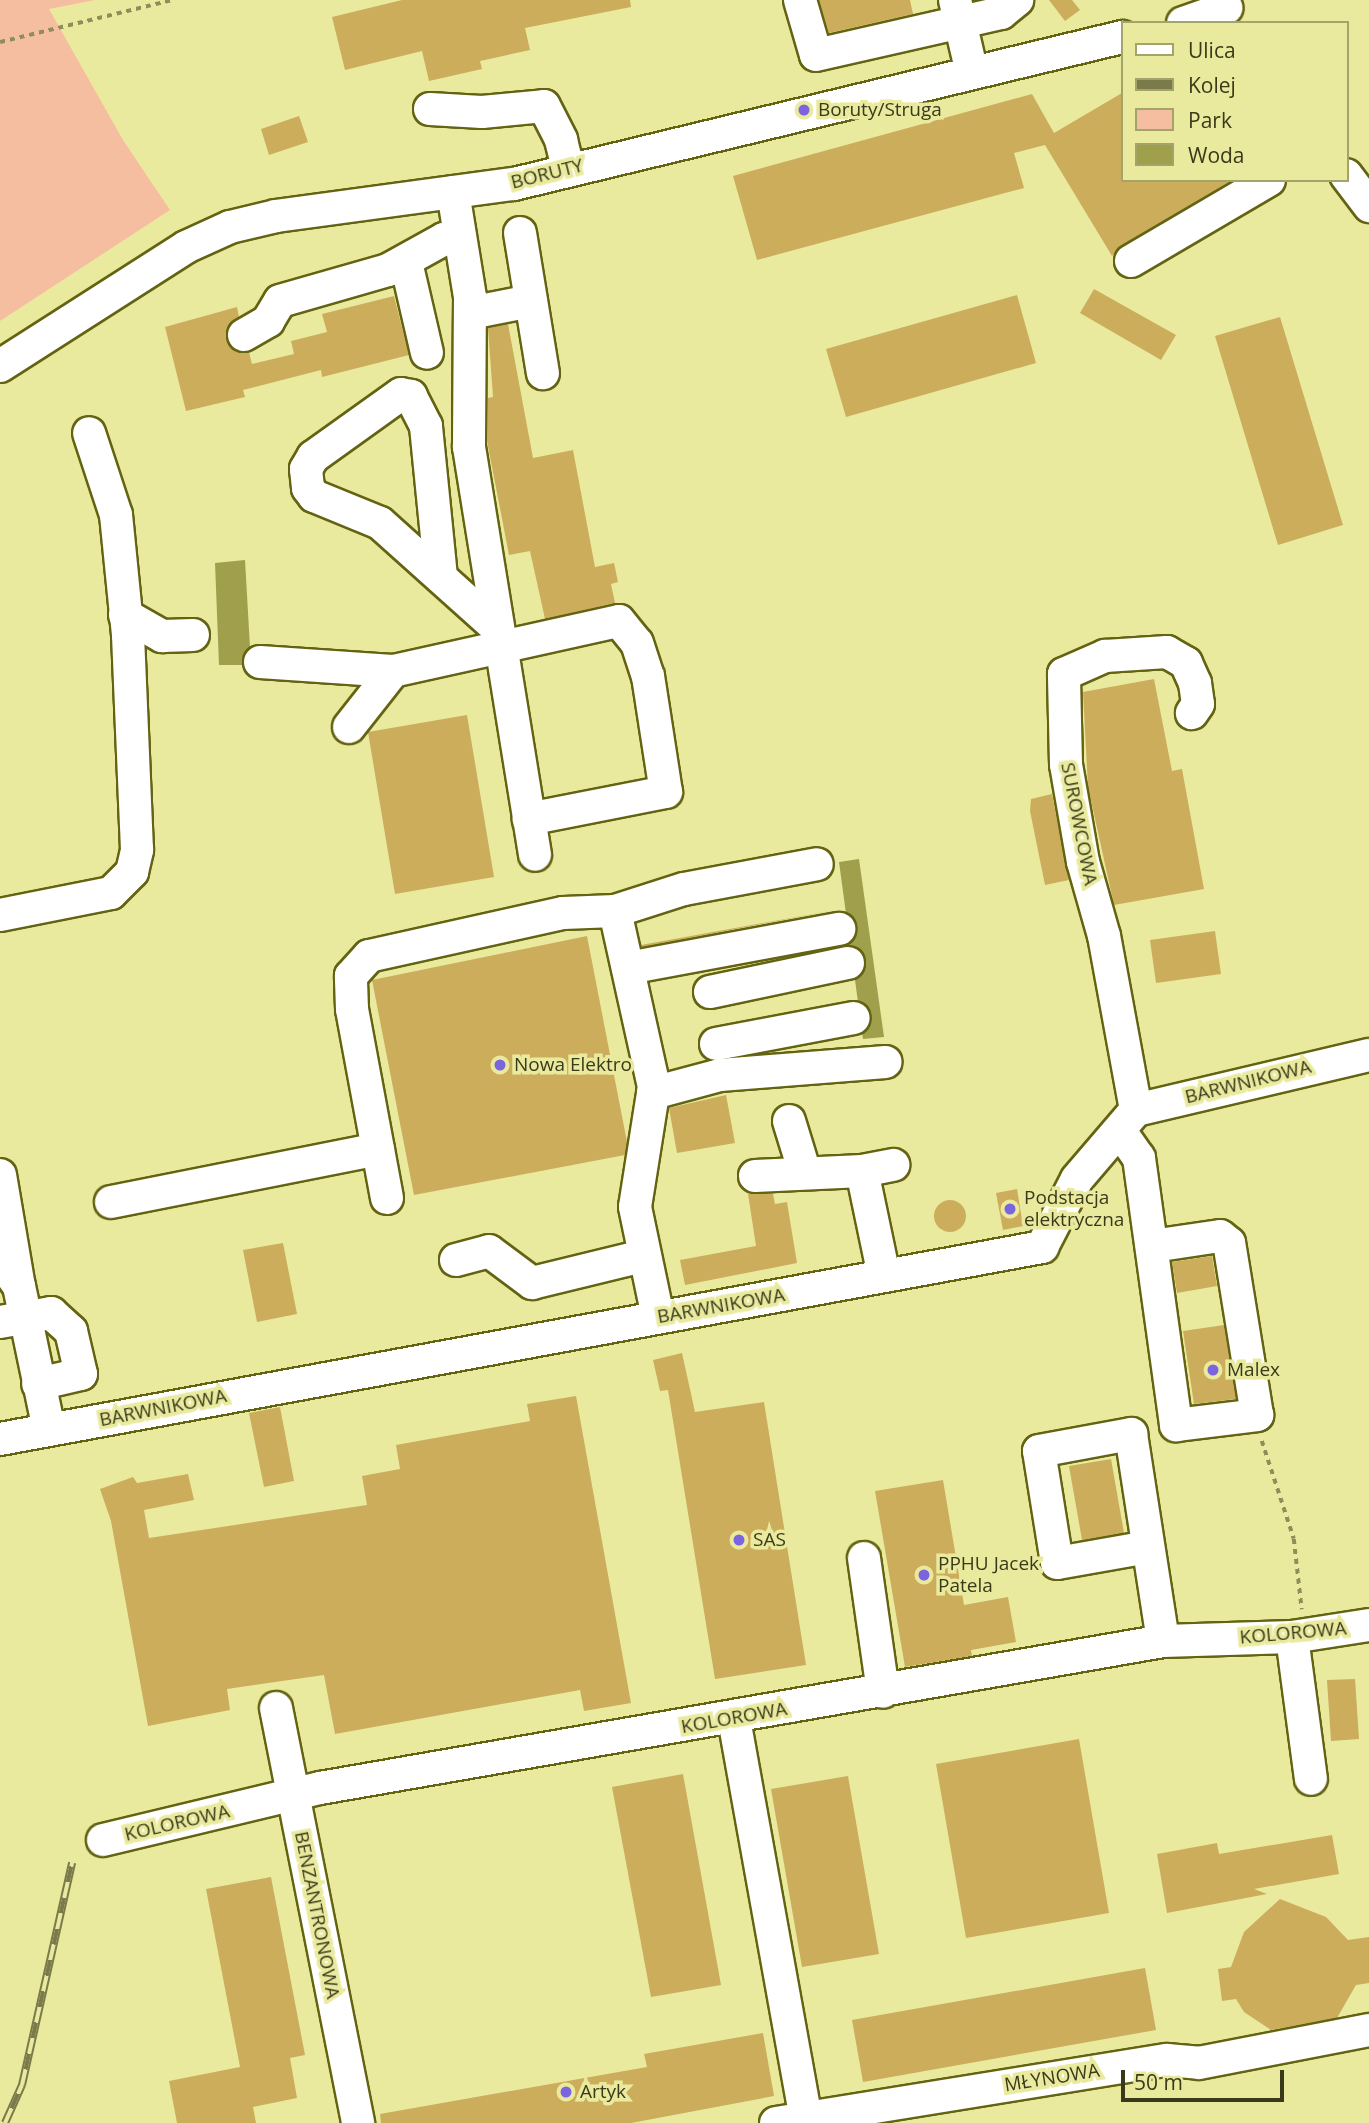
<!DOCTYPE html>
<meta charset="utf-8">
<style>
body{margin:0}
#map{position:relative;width:1369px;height:2123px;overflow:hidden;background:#e9ea9e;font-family:"Open Sans",sans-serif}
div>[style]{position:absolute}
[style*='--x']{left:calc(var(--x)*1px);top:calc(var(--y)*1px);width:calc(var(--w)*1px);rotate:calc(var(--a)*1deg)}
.green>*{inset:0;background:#f6bea1}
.water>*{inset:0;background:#a0a04c}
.building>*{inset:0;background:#ccad5c}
.round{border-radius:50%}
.path>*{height:3.5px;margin-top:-1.75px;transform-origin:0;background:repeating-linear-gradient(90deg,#8e8e5a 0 5px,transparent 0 10px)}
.roads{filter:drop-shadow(2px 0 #636312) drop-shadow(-2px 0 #636312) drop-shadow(0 2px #636312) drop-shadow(0 -2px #636312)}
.minor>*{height:32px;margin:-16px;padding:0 16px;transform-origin:16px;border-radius:16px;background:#fff}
.rail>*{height:8px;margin-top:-4px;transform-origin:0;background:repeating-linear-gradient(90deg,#e9ea9e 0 16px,#7a7a4b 0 32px);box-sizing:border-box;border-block:2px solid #7a7a4b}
.dots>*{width:19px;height:19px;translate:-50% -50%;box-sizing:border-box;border:4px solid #e9ea9e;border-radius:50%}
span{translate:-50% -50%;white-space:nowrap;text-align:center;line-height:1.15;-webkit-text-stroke:7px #e9ea9e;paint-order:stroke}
.poi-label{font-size:19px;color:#3a3a1b}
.left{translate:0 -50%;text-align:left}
.street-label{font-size:19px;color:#3a3a1b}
.legend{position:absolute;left:1121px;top:21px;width:228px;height:161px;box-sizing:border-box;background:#e9ea9e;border:2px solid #a3a46a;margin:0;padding:9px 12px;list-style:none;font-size:21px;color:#3a3a1b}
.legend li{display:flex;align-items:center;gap:14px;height:35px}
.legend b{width:35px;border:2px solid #a3a46a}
.scale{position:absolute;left:1121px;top:2070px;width:163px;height:32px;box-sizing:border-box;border:4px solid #3a3a1b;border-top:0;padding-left:9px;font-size:21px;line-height:24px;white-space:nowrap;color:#3a3a1b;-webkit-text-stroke:5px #e9ea9e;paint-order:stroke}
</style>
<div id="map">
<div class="green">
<i style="clip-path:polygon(0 0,95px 0,49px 9px,123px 140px,170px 210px,0 321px)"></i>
</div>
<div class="water">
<i style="clip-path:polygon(245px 560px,251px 665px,219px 665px,215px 563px)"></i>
<i style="clip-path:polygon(859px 859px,884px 1037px,863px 1039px,839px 862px)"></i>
</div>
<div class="building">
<i style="clip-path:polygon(402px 0,630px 0,631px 7px,525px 28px,530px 50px,480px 61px,482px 69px,429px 81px,422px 51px,345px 70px,332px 17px)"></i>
<i style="clip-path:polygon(819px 0,910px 0,913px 14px,829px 33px)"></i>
<i style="clip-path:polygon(1049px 0,1072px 0,1080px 10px,1065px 21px)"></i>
<i style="clip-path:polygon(1122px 93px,1122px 180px,1232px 180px,1122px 245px,1112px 256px,1045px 145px,1014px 153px,1024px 188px,757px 260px,733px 176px,1032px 94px,1054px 133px)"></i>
<i style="clip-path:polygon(299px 116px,308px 142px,269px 155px,261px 129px)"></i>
<i style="clip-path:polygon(1094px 289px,1176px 335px,1161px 360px,1080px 313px)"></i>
<i style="clip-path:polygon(1017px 295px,1036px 363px,846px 417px,826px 349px)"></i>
<i style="clip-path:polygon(394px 296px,409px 355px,322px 377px,321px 370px,243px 390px,245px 397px,186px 411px,165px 327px,237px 307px,239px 317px,228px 327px,228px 344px,236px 351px,249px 352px,252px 364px,294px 354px,291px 341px,327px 332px,322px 314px)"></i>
<i style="clip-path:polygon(1280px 317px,1343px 525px,1278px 545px,1215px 336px)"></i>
<i style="clip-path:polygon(508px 324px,533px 458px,573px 450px,595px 567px,614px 563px,618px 582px,611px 584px,615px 603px,545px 619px,530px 551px,509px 555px,487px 441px,488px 398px,493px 397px,488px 328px)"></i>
<i style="clip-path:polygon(1154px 679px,1172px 771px,1182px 769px,1204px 889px,1114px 905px,1088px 787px,1083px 692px)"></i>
<i style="clip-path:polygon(467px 715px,494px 877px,395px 894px,368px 732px)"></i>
<i style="clip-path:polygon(1052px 794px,1069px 880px,1045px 885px,1030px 811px,1031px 799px)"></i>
<i style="clip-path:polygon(835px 910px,642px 947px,641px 945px)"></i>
<i style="clip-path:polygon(1215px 931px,1221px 974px,1156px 983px,1150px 940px)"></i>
<i style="clip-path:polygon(587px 936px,627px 1142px,625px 1155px,414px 1195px,372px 980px)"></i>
<i style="clip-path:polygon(726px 1095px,735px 1143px,677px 1153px,669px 1108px)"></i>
<i style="clip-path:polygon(1017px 1189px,1023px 1226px,1003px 1230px,996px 1193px)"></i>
<i style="clip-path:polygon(748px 1194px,773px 1194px,775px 1204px,787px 1202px,797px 1263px,685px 1285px,680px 1260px,756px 1246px)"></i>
<i class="round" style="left:934px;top:1200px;width:32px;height:32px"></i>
<i style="clip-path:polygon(283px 1243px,297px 1314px,257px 1322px,243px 1250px)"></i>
<i style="clip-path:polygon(1212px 1256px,1217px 1286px,1177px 1293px,1172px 1262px)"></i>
<i style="clip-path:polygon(1224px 1325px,1236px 1399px,1194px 1404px,1183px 1331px)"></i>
<i style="clip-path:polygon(682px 1353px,695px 1412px,764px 1402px,806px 1665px,715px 1679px,668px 1390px,660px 1391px,653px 1360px)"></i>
<i style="clip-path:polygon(576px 1396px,631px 1703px,584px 1711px,580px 1690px,335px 1734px,324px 1675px,227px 1689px,230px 1710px,148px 1726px,111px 1521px,100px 1489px,133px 1477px,137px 1483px,188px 1474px,194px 1500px,144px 1510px,149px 1538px,367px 1505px,362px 1476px,400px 1469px,396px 1445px,530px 1421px,527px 1404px)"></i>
<i style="clip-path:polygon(280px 1407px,294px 1481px,264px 1487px,249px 1413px)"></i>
<i style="clip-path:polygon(1111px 1459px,1124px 1533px,1082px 1540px,1069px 1466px)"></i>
<i style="clip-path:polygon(943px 1480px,964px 1605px,1008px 1597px,1016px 1642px,971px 1650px,972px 1656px,905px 1667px,875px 1491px)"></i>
<i style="clip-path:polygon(1355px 1679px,1359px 1739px,1331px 1741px,1327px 1680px)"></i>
<i style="clip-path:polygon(1079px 1739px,1109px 1913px,966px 1938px,936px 1764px)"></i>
<i style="clip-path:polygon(683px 1774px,721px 1985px,651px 1997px,612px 1787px)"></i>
<i style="clip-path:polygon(848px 1776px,879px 1954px,802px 1967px,771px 1789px)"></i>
<i style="clip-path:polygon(1332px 1835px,1339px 1874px,1254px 1889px,1267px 1894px,1167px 1913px,1157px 1854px,1217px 1843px,1219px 1854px)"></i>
<i style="clip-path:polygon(271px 1877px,305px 2055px,290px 2058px,297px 2098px,253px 2107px,256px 2123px,177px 2123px,169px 2081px,240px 2067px,206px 1889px)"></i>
<i style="clip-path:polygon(1280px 1899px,1326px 1917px,1348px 1940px,1369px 1937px,1369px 1983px,1356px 1985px,1337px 2018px,1271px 2030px,1244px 2012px,1236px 1999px,1222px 2001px,1218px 1969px,1231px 1967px,1244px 1932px)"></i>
<i style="clip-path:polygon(1145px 1968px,1156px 2030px,863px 2082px,852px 2020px)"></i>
<i style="clip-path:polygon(763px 2033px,774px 2096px,631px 2123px,381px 2123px,380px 2114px,647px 2067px,644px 2054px)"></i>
</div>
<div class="path">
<i style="--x:0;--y:42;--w:177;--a:-13.7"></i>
<i style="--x:1262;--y:1441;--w:103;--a:71.9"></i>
<i style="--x:1294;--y:1539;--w:71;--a:83.6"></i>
</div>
<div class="roads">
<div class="minor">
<i style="--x:800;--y:0;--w:57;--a:73.8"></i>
<i style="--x:816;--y:55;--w:190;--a:-12.8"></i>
<i style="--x:1001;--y:13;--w:21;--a:-39"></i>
<i style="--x:955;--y:0;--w:75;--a:76.9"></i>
<i style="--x:1183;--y:23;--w:46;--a:-19.2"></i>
<i style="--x:430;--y:109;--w:52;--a:3.3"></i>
<i style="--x:482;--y:112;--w:62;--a:-5.5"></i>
<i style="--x:544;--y:106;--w:38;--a:63"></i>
<i style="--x:561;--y:140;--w:30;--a:76"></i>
<i style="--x:1346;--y:175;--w:39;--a:53"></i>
<i style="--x:453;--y:192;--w:106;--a:80.8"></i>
<i style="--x:470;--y:297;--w:150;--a:90.4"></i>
<i style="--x:469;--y:447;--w:413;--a:80.8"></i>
<i style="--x:520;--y:233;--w:142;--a:80.7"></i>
<i style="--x:1131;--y:261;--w:160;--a:-30.4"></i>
<i style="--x:406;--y:262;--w:93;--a:77"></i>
<i style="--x:470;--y:313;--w:62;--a:-11.1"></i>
<i style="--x:244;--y:335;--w:28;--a:-30"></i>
<i style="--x:268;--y:321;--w:23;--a:-59"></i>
<i style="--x:280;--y:301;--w:112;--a:-16"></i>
<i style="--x:388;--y:270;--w:64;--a:-29"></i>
<i style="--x:444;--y:239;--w:16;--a:-4"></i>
<i style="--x:0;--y:366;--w:221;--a:-32.6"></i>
<i style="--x:186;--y:247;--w:48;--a:-24.4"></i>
<i style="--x:230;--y:227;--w:47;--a:-13.4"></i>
<i style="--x:276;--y:216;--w:240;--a:-7.7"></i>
<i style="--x:514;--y:184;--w:626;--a:-13.59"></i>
<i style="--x:441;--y:577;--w:152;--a:-95.7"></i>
<i style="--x:426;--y:426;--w:34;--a:-117"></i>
<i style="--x:411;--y:396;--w:10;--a:-169"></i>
<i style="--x:401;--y:394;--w:108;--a:144.4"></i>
<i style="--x:313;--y:457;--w:14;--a:120"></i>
<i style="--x:306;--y:469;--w:19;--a:84"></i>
<i style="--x:308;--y:488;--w:10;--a:53"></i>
<i style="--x:314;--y:496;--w:71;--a:22.2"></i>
<i style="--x:380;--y:523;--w:157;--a:41.9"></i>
<i style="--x:125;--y:615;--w:43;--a:29.6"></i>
<i style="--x:162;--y:636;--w:31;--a:-2"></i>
<i style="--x:260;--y:662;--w:133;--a:3.9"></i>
<i style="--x:393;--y:671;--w:231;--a:-12.5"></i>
<i style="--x:619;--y:621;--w:28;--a:51"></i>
<i style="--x:637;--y:643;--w:35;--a:72"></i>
<i style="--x:648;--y:676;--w:117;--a:81.2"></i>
<i style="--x:666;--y:792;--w:140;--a:168.9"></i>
<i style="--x:349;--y:727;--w:71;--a:-51.8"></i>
<i style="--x:615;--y:911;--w:72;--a:-17.7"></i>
<i style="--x:684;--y:889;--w:135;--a:-10.6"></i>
<i style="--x:0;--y:915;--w:113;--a:-11.2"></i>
<i style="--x:111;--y:893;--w:30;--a:-45"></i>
<i style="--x:132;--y:872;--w:23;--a:-77"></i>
<i style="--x:137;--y:850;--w:215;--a:-92.4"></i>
<i style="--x:128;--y:635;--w:121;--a:-95.7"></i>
<i style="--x:116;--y:515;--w:86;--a:-108.2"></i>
<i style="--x:628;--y:968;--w:215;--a:-10.5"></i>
<i style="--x:710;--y:992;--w:141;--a:-11.9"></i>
<i style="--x:716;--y:1044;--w:140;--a:-10.7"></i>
<i style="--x:653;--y:1093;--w:69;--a:-15"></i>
<i style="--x:720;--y:1075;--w:166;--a:-4.5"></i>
<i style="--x:1136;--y:1110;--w:177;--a:-100.4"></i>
<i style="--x:1104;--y:936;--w:77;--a:-105.8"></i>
<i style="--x:1083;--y:862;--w:98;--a:-99.9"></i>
<i style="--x:1066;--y:765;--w:91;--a:-91.3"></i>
<i style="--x:1064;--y:674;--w:45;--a:-23.7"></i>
<i style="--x:1105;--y:656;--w:62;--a:-3.7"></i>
<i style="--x:1167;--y:652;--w:22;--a:30"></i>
<i style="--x:1186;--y:663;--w:22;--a:66"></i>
<i style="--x:1195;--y:683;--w:21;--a:82"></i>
<i style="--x:1198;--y:704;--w:11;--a:124"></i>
<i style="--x:789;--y:1121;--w:54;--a:72.9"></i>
<i style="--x:1120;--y:1131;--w:33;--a:55"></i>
<i style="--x:1139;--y:1158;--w:270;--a:82.1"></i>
<i style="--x:1176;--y:1425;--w:82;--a:-7"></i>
<i style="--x:1257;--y:1415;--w:174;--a:-99.2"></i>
<i style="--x:1229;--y:1243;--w:11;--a:-142"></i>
<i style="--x:1220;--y:1236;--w:69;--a:171.6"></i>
<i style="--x:0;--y:1175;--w:108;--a:80.4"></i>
<i style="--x:755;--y:1176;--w:107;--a:-2.7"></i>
<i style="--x:387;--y:1198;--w:192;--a:-100.5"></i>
<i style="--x:352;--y:1009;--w:33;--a:-92"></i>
<i style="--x:351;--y:976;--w:27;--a:-48"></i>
<i style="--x:369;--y:956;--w:199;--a:-12.5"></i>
<i style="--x:563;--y:913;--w:52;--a:-2.2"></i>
<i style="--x:615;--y:911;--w:180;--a:77.5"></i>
<i style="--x:654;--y:1087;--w:121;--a:99"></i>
<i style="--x:635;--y:1207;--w:112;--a:78.2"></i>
<i style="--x:111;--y:1202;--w:272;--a:-11.2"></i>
<i style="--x:0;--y:1259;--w:33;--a:55"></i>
<i style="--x:19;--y:1286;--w:147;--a:78.2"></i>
<i style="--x:456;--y:1260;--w:34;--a:-15"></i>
<i style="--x:489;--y:1251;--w:54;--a:36.7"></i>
<i style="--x:532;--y:1283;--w:114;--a:-13.7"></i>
<i style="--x:884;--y:1276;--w:107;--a:-101.8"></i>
<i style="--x:862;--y:1171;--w:32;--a:-11"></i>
<i style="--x:0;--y:1322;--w:52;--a:-10"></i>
<i style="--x:51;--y:1313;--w:27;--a:42"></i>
<i style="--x:71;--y:1331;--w:44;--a:76.9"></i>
<i style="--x:81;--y:1374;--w:44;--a:166.9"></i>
<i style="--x:0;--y:1439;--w:1060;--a:-10.44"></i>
<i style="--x:1042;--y:1247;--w:76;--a:-62.8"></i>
<i style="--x:1077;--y:1179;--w:91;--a:-49.5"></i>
<i style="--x:1136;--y:1110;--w:239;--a:-13.3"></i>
<i style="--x:1148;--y:1547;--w:92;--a:170"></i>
<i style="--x:1057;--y:1563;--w:113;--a:-99.1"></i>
<i style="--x:1039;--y:1451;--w:94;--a:-10.5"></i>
<i style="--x:1131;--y:1434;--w:209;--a:81.2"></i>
<i style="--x:864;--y:1558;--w:135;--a:81.9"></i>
<i style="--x:1292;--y:1637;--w:143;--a:82.4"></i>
<i style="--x:276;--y:1708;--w:423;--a:78.8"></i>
<i style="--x:734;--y:1719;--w:405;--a:79.8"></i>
<i style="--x:103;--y:1840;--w:223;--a:-13.5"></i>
<i style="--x:320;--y:1788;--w:856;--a:-9.89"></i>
<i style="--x:1163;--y:1641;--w:129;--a:-1.8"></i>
<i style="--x:1292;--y:1637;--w:78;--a:-8.9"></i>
<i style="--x:776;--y:2123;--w:396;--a:-9.2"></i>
<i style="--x:1167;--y:2060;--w:32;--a:5"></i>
<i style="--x:1199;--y:2063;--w:173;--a:-11"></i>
</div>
</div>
<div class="rail">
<i style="--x:5;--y:2123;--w:42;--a:-65.9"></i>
<i style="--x:22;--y:2085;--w:228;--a:-77.3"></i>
</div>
<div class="dots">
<i style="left:804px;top:110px;background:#7d64df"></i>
<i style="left:500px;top:1065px;background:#7d64df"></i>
<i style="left:1010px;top:1209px;background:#7d64df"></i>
<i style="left:1213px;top:1370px;background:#7d64df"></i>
<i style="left:739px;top:1540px;background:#7d64df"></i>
<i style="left:924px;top:1575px;background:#7d64df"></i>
<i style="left:566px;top:2092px;background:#7d64df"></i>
</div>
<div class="poi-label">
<span class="left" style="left:818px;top:110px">Boruty/Struga</span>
<span class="left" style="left:514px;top:1065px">Nowa Elektro</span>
<span class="left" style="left:1024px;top:1209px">Podstacja<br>elektryczna</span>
<span class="left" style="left:1227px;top:1370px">Malex</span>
<span class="left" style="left:753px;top:1540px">SAS</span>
<span class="left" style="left:938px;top:1575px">PPHU Jacek<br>Patela</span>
<span class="left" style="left:580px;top:2092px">Artyk</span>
</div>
<div class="street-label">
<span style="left:547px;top:174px;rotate:-14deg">BORUTY</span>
<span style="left:1079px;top:824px;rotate:79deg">SUROWCOWA</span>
<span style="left:1248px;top:1082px;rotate:-14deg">BARWNIKOWA</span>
<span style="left:721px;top:1306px;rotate:-10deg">BARWNIKOWA</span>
<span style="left:163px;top:1408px;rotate:-11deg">BARWNIKOWA</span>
<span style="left:1293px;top:1633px;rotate:-5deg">KOLOROWA</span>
<span style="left:734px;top:1718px;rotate:-10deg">KOLOROWA</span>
<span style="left:177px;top:1823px;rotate:-13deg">KOLOROWA</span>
<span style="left:317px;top:1915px;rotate:79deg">BENZANTRONOWA</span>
<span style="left:1052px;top:2078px;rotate:-9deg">MŁYNOWA</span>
</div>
<ul class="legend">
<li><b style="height:9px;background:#fff"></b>Ulica</li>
<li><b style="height:9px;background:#7a7a4b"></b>Kolej</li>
<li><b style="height:19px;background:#f6bea1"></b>Park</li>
<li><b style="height:19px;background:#a0a04c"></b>Woda</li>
</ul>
<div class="scale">50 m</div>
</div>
